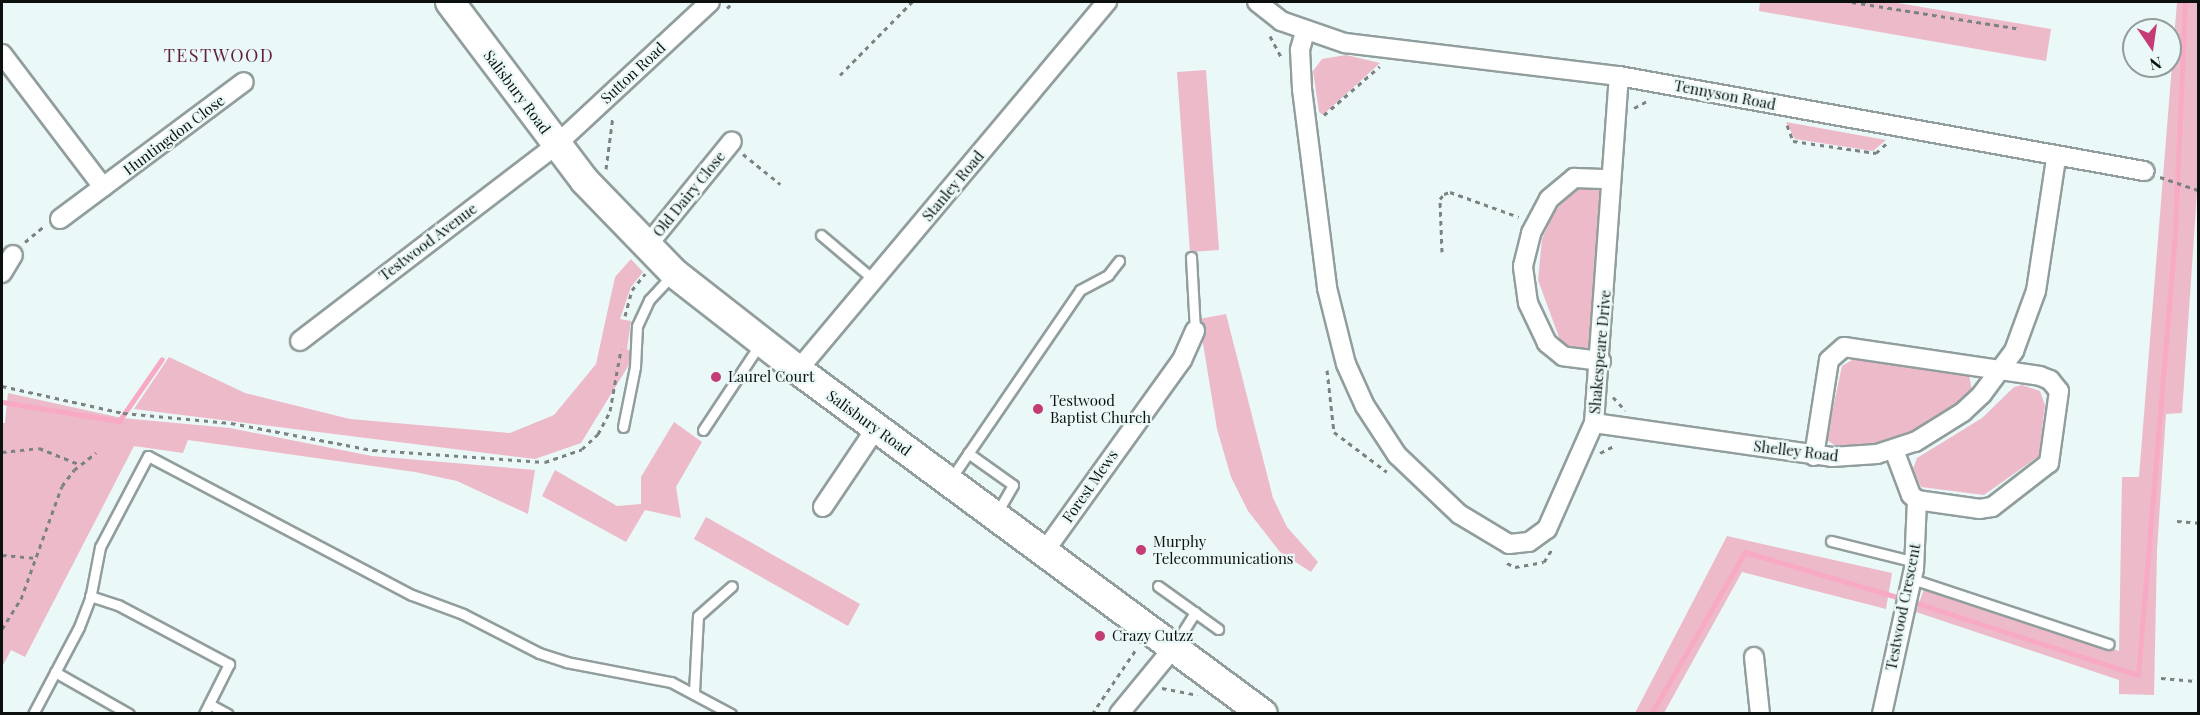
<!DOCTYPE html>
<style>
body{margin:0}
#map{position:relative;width:2200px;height:715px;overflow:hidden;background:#eaf8f7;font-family:"Playfair Display",serif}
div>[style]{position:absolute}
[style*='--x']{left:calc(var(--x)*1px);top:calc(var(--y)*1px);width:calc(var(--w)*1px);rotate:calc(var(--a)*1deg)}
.green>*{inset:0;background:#edbac9}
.stream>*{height:5px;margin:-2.5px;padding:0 2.5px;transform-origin:2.5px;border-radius:2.5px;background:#f8aac4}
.path>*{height:3px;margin-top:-1.5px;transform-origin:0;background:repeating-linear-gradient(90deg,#7a8382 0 4.5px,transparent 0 9px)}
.roads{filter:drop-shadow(2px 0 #919e9d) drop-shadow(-2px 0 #919e9d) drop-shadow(0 2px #919e9d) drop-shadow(0 -2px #919e9d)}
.service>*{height:9px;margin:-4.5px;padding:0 4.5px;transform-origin:4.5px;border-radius:4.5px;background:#fff}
.minor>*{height:18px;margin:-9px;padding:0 9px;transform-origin:9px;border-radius:9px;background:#fff}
.primary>*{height:28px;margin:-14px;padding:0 14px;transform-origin:14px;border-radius:14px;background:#fff}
.dots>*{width:16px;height:16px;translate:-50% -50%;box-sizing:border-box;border:3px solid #eaf8f7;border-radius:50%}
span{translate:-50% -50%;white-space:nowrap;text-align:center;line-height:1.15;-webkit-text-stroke:4.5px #eaf8f7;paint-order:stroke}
.street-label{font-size:15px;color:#0c1110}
.poi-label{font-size:15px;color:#0c1110}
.left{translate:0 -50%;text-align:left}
.quarter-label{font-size:18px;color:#611f3a;letter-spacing:1.5px}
.frame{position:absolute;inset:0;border:3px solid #0c1110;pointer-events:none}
.north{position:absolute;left:2122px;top:18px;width:60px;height:60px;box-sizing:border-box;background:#eaf8f7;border:2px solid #919c9b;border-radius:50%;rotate:167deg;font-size:16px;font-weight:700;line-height:24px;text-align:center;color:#0c1110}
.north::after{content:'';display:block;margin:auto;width:21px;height:27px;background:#c43b76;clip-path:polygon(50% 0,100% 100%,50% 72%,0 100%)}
</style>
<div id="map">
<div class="green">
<i style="clip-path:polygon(1760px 2px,1892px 2px,2051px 29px,2046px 61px,1759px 11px)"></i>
<i style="clip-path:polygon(2177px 2px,2198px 2px,2197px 192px,2182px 413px,2166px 414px,2157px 550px,2154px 695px,2119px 694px,2119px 680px,1916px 612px,1925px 586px,2119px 651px,2122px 477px,2139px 477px)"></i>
<i style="clip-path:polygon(1346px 55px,1380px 63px,1323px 115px,1319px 112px,1313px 71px,1322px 59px)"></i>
<i style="clip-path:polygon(1206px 70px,1219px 250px,1190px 252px,1177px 72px)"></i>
<i style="clip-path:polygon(1786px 122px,1886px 140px,1873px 151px,1795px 139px)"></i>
<i style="clip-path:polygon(1572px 185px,1594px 185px,1603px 195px,1592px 349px,1586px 353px,1554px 344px,1560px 340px,1538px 280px,1542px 239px,1555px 211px,1569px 196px,1564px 192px)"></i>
<i style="clip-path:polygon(631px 259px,643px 272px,631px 287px,620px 319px,631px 321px,627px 349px,635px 355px,581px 443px,535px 459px,134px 409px,169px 357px,245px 393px,350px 419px,510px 433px,554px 415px,596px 364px,615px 277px)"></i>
<i style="clip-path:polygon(1226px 314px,1273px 498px,1287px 527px,1318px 562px,1311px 572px,1280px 552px,1248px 511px,1231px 477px,1217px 429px,1199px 319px)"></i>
<i style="clip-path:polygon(1864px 353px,1969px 375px,1972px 390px,1956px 408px,1913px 434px,1885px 445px,1840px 449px,1824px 438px,1825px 419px,1832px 413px,1842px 366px)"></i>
<i style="clip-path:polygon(2022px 385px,2040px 391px,2045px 405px,2039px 456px,1984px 495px,1921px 487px,1913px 469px,1917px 458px,1982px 418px,2014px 387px)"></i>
<i style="clip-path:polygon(8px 393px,122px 418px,230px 428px,372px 456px,535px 470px,528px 514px,457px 481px,415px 472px,188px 440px,183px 453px,134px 446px,25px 657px,11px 650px,2px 667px,2px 423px,5px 423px)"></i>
<i style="clip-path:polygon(674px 422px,702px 442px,676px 487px,681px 518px,645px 510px,626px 542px,542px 496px,555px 470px,617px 506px,641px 504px,641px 477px)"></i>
<i style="clip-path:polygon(706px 517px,860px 604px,848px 626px,694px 539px)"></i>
<i style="clip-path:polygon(1727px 536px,1892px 573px,1886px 609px,1742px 572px,1664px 713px,1635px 713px)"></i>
</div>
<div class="stream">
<i style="--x:2;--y:402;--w:119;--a:9.2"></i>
<i style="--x:119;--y:421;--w:75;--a:-55.3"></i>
<i style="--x:1651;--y:714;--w:187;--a:-59.9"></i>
<i style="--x:1745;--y:552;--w:169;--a:16.5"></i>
<i style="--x:1907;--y:600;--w:243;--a:18"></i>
<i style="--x:2138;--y:675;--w:446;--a:-85.2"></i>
<i style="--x:2175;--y:231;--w:229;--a:-87.5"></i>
</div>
<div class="path">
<i style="--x:1852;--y:2;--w:171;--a:9.1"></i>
<i style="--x:727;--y:8;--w:9;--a:-41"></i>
<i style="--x:1270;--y:36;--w:26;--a:62"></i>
<i style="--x:840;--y:75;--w:103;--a:-45.4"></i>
<i style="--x:1634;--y:108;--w:17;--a:-28"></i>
<i style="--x:1324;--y:115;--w:74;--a:-41.2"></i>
<i style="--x:1787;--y:125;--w:17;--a:69"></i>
<i style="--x:1793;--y:141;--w:84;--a:8.2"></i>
<i style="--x:1876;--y:153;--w:15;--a:-42"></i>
<i style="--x:743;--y:154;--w:48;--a:39"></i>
<i style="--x:606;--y:169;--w:53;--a:-82.5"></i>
<i style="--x:2160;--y:177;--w:40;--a:18.9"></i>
<i style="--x:25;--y:242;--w:26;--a:-40"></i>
<i style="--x:1442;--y:252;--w:53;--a:-92.2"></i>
<i style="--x:1440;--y:199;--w:6;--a:-51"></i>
<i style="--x:1444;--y:194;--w:6;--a:-18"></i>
<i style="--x:1450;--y:192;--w:73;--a:19.9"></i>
<i style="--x:625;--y:316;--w:27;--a:-75"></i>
<i style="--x:632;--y:290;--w:21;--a:-51"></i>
<i style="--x:1327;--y:370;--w:62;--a:83.6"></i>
<i style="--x:1334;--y:432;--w:66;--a:37"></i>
<i style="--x:2;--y:386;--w:124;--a:12.6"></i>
<i style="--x:123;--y:413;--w:108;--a:5.3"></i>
<i style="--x:231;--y:423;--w:145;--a:10.8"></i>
<i style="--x:373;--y:450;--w:172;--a:4"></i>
<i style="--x:545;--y:462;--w:39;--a:-19"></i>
<i style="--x:582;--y:449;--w:22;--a:-43"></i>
<i style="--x:598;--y:434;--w:26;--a:-62"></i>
<i style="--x:610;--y:411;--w:63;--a:-79.9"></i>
<i style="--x:1613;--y:397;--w:18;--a:47"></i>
<i style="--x:2;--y:452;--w:37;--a:-6"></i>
<i style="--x:39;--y:448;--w:45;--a:22"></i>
<i style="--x:1600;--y:453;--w:18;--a:-27"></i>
<i style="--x:2177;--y:521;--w:21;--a:5"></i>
<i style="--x:2;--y:555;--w:33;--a:5"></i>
<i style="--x:1507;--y:563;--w:9;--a:27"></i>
<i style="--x:1515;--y:567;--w:29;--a:-10"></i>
<i style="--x:1544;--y:562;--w:15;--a:-58"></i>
<i style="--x:2;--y:629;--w:36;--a:-58"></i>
<i style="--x:21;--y:599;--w:120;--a:-70.1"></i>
<i style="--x:62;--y:486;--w:20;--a:-53"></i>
<i style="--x:74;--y:470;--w:28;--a:-38"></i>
<i style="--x:2161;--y:678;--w:37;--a:5"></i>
<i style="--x:1162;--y:688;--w:36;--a:11"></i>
<i style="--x:1092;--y:714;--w:80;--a:-55.7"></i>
</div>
<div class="roads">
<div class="service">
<i style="--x:821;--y:235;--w:70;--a:40.3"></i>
<i style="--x:1191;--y:257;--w:74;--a:86.9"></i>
<i style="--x:623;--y:427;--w:61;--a:-78.7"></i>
<i style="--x:635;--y:367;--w:41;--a:-87.2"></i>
<i style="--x:637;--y:326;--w:29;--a:-65"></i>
<i style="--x:649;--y:300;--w:34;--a:-47"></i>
<i style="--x:703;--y:430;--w:103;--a:-56.5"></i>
<i style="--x:968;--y:453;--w:55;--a:35.4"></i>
<i style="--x:1013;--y:485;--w:34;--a:120"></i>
<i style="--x:950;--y:480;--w:230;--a:-55.6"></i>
<i style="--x:1080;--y:290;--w:32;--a:-28"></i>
<i style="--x:1108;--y:275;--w:18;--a:-52"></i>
<i style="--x:1831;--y:541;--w:87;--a:14"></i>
<i style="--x:1912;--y:579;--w:207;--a:18.3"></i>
<i style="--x:1158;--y:586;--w:74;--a:35.6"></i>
<i style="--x:90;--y:596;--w:29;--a:18"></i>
<i style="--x:118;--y:605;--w:126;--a:28"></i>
<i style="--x:229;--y:664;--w:56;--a:116.6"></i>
<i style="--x:1174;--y:646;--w:40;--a:-58"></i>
<i style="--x:55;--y:672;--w:85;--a:29.6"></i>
<i style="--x:694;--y:692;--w:76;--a:-87"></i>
<i style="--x:698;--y:616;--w:45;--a:-41.4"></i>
<i style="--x:209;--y:704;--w:21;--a:28"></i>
<i style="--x:33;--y:714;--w:98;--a:-62.1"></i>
<i style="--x:79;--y:627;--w:30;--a:-69"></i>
<i style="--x:90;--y:599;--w:53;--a:-79.1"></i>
<i style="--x:100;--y:547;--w:103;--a:-62.2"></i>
<i style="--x:148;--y:456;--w:298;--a:27.8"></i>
<i style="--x:412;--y:595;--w:54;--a:20.4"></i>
<i style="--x:463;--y:614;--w:85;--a:27.2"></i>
<i style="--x:539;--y:653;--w:28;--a:18"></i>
<i style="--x:566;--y:662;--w:107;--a:10.8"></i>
<i style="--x:671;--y:682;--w:68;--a:28.1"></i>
</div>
<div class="minor">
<i style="--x:1257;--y:2;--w:31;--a:38"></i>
<i style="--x:1281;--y:21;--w:68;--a:19"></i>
<i style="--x:1345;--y:43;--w:276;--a:6.9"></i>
<i style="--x:1619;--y:76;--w:534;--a:10.26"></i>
<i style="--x:1305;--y:32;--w:19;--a:106"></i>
<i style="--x:1300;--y:50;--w:39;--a:87"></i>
<i style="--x:1302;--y:89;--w:201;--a:82.8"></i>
<i style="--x:1327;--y:288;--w:78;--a:76"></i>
<i style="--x:1346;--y:364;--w:46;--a:65.7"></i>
<i style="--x:1365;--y:406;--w:59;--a:56.9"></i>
<i style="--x:1397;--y:455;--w:86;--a:43.6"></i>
<i style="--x:1459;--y:514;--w:58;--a:31"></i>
<i style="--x:1509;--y:544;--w:20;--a:-6"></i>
<i style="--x:1529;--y:542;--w:22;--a:-36"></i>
<i style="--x:1547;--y:529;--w:116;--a:-66.1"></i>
<i style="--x:1594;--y:423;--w:348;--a:-85.9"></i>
<i style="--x:2;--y:54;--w:167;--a:52.8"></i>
<i style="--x:60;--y:219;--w:229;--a:-36.7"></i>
<i style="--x:646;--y:247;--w:136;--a:-50.9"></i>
<i style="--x:2;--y:273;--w:21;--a:-59"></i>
<i style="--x:300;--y:341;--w:322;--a:-37.4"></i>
<i style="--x:556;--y:145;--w:210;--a:-42.9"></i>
<i style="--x:1601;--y:361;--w:38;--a:-173"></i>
<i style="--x:1563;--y:356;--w:21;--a:-141"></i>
<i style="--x:1547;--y:343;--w:44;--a:-115.4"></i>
<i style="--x:1528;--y:303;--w:37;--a:-98"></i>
<i style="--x:1523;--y:266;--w:34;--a:-76"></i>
<i style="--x:1531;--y:233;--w:38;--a:-62"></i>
<i style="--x:1549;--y:199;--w:33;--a:-40"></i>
<i style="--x:1574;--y:178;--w:37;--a:2"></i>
<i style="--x:798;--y:370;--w:481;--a:-50"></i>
<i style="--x:1594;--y:423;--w:240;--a:8.1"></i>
<i style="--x:1832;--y:457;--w:45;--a:-3.8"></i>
<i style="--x:1877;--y:454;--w:40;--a:-18"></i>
<i style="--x:1915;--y:442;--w:57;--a:-32"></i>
<i style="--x:1963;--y:412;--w:26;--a:-43"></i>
<i style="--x:1982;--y:394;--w:54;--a:-53.3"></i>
<i style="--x:2014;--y:351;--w:64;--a:-69.9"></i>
<i style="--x:2036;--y:291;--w:134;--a:-81.4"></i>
<i style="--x:1814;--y:456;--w:97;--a:-81.1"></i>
<i style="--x:1829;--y:360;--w:20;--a:-41"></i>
<i style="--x:1844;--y:347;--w:198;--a:8.4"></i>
<i style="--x:2040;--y:376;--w:11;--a:22"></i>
<i style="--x:2050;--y:380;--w:14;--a:51"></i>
<i style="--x:2059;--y:391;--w:73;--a:97.9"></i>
<i style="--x:2049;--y:463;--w:72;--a:142.3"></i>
<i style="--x:1992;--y:507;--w:12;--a:171"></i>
<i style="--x:1980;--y:509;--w:64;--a:-171.9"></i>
<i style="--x:1917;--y:500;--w:8;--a:-140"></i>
<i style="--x:1911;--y:495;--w:48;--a:-110.7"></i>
<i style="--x:823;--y:507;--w:95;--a:-56.1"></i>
<i style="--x:1044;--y:552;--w:236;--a:-54.3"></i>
<i style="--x:1182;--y:360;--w:32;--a:-66"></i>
<i style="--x:1754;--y:657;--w:57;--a:84"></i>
<i style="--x:1119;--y:714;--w:87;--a:-50.6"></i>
<i style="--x:1882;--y:714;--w:148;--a:-77.6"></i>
<i style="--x:1914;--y:569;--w:69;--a:-87.5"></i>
</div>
<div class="primary">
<i style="--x:450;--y:2;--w:224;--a:53"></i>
<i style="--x:585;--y:181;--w:128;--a:45.9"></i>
<i style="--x:674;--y:273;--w:157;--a:38"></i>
<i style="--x:798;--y:370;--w:578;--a:36.49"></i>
</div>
</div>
<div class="dots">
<i style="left:716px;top:377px;background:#c43b76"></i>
<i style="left:1038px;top:409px;background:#c43b76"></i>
<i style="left:1141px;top:550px;background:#c43b76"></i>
<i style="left:1100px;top:636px;background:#c43b76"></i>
</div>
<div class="street-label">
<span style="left:633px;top:73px;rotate:-43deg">Sutton Road</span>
<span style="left:517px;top:92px;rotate:53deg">Salisbury Road</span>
<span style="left:1725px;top:95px;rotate:11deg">Tennyson Road</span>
<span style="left:174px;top:135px;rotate:-37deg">Huntingdon Close</span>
<span style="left:953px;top:186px;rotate:-50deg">Stanley Road</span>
<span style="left:689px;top:194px;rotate:-51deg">Old Dairy Close</span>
<span style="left:428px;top:242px;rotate:-37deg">Testwood Avenue</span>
<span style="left:1600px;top:352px;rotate:-85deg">Shakespeare Drive</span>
<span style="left:869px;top:423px;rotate:36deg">Salisbury Road</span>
<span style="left:1796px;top:451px;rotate:7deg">Shelley Road</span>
<span style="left:1090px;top:486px;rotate:-55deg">Forest Mews</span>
<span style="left:1903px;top:607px;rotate:-79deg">Testwood Crescent</span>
</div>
<div class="poi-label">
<span class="left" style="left:728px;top:377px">Laurel Court</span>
<span class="left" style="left:1050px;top:409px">Testwood<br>Baptist Church</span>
<span class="left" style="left:1153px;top:550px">Murphy<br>Telecommunications</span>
<span class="left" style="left:1112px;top:636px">Crazy Cutzz</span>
</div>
<div class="quarter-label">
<span style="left:219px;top:55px">TESTWOOD</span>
</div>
<div class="frame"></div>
<div class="north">N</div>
</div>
